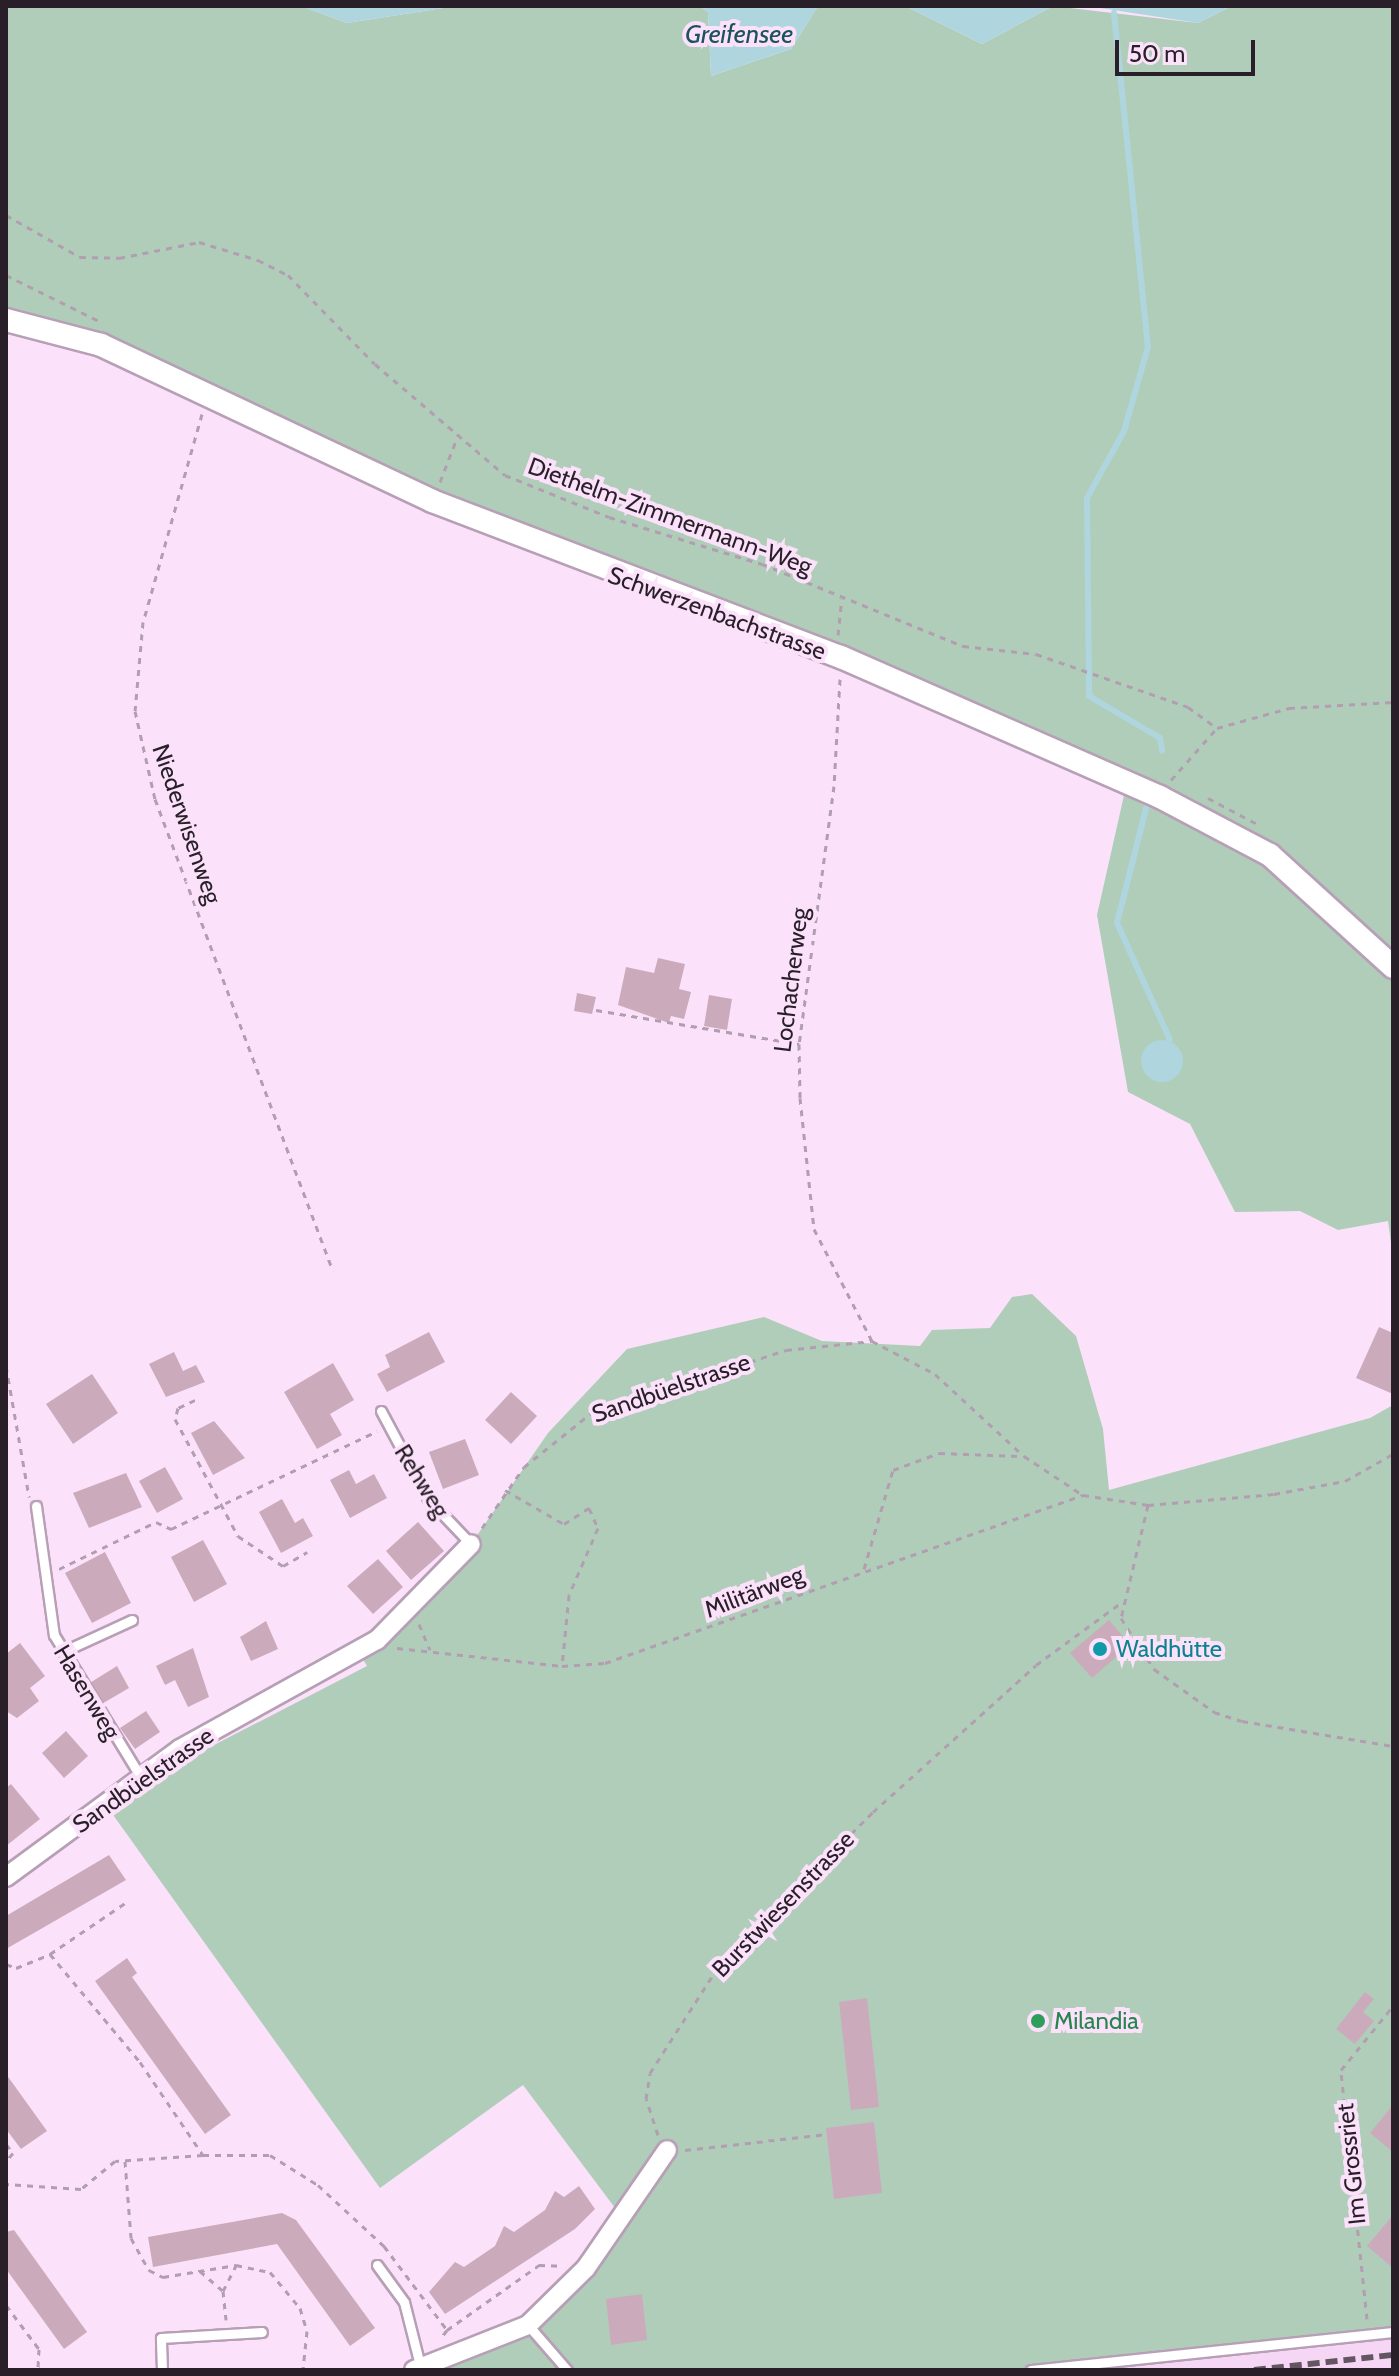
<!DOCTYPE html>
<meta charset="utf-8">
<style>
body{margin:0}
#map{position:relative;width:1399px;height:2376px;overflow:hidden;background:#fbe2fa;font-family:Cabin,sans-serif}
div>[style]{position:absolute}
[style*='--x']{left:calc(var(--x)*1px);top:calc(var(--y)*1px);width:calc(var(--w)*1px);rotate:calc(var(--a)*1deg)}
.built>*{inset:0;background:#f5d6f4}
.green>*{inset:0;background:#b0cdba}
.water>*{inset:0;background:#afd6df}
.round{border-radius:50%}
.stream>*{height:6px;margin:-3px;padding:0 3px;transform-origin:3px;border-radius:3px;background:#afd6df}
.building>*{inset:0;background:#cbabbb}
.path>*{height:3px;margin-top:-1.5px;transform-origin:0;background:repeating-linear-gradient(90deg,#b29eb1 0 6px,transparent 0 12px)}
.roads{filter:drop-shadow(2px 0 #b79fb6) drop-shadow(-2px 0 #b79fb6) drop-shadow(0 2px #b79fb6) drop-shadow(0 -2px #b79fb6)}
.service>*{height:9px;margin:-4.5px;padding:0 4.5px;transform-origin:4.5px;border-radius:4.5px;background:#fff}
.minor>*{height:18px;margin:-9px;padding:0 9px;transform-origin:9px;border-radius:9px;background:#fff}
.tertiary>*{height:22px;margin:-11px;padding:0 11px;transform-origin:11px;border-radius:11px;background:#fff}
.rail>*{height:6px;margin-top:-3px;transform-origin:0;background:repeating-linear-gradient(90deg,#635562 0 12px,transparent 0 18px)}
.dots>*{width:22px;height:22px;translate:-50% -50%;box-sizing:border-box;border:4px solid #fbe2fa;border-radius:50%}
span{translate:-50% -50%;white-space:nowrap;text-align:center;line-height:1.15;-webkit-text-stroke:8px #fbe2fa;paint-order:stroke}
.street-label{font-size:24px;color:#281f28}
.culture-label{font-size:24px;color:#0d838f}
.left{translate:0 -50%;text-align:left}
.leisure-label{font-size:24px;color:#27864d}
.water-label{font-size:26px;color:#1b525c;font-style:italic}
.frame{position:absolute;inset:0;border:8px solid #281f28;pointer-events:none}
.scale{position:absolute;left:1115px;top:40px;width:140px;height:36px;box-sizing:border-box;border:4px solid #281f28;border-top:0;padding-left:10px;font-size:24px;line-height:28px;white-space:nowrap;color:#281f28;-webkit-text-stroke:6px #fbe2fa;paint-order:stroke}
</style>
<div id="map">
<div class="built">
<i style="clip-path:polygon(1393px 2337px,1393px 2370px,1031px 2370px,1369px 2339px)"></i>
</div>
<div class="green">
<i style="clip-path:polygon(6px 6px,301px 6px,347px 23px,456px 6px,700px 6px,708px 12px,711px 76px,791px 49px,818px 6px,905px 6px,982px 44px,1053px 6px,1198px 23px,1232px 6px,1393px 6px,1393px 1257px,1388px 1221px,1338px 1230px,1300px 1211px,1235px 1212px,1190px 1124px,1128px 1092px,1097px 915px,1127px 782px,567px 557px,208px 394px,6px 320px)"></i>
<i style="clip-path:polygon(1032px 1294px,1076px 1336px,1103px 1429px,1109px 1490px,1370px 1418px,1393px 1405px,1393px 2337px,1031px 2370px,414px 2370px,528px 2325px,624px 2220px,523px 2085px,380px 2188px,106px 1805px,180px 1749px,187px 1759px,367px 1666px,358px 1651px,471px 1544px,548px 1433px,627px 1349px,764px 1317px,822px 1341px,920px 1346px,932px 1330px,990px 1328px,1012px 1297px)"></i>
</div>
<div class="water">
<i style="clip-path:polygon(301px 6px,456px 6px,347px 23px)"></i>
<i style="clip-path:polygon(700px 6px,818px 6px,791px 49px,711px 76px,708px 12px)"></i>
<i style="clip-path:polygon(905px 6px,1053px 6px,982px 44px)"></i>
<i style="clip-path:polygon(1087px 6px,1232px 6px,1198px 23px)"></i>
<i class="round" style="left:1141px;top:1040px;width:42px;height:42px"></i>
</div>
<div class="stream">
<i style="--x:1114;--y:13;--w:336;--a:84.2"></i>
<i style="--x:1148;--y:347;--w:87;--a:105.9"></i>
<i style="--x:1124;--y:431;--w:77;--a:118.9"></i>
<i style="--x:1087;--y:498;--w:198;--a:89.4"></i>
<i style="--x:1089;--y:696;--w:82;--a:30.6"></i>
<i style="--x:1160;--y:738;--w:13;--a:81"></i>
<i style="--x:1147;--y:805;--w:122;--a:104.3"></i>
<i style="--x:1117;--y:923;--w:128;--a:65.6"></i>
</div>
<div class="building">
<i style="clip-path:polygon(658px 958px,685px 964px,679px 989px,691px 992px,684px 1019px,671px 1016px,669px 1023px,618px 1005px,626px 967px,654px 973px)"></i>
<i style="clip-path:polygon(577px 993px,596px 997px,592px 1014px,574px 1011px)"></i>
<i style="clip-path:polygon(709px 995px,732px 999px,727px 1030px,704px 1026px)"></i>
<i style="clip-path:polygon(1379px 1327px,1393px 1333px,1393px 1394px,1356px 1378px)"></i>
<i style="clip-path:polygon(429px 1332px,445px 1362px,387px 1392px,377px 1374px,390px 1367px,385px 1355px)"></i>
<i style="clip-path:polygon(174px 1352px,183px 1371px,196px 1365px,205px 1382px,166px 1397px,149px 1364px)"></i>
<i style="clip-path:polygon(333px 1363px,354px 1400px,330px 1414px,342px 1435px,317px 1449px,284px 1392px)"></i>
<i style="clip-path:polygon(92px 1374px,118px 1413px,73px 1444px,46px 1404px)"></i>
<i style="clip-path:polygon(511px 1392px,537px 1416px,511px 1444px,485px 1420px)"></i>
<i style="clip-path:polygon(214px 1421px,245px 1458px,213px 1475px,191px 1433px)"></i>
<i style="clip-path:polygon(465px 1439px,479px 1475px,443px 1489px,429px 1452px)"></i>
<i style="clip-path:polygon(165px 1467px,183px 1499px,157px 1513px,139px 1481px)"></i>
<i style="clip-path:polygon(349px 1470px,356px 1484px,374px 1474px,387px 1498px,350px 1518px,330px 1480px)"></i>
<i style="clip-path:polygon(126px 1473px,142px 1507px,89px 1528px,73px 1493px)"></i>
<i style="clip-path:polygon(282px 1499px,295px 1523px,303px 1518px,313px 1536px,281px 1553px,259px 1512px)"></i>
<i style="clip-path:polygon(418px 1522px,444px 1551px,411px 1580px,386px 1551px)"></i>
<i style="clip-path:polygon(203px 1540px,227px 1584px,194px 1602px,171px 1557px)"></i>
<i style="clip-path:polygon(105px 1552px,131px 1603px,92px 1623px,65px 1573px)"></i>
<i style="clip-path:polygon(378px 1559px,403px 1587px,373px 1614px,347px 1586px)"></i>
<i style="clip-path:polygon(1109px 1620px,1130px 1645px,1092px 1678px,1070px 1653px)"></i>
<i style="clip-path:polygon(266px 1621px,278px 1649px,251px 1661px,240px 1637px)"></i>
<i style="clip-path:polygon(20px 1643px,45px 1676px,30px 1688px,39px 1701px,17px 1718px,6px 1711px,6px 1654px)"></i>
<i style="clip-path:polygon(193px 1648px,209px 1697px,188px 1707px,175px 1680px,165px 1685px,156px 1666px)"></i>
<i style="clip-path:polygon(117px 1666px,129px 1688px,100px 1705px,88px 1684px)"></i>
<i style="clip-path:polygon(146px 1711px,160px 1732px,135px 1749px,120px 1728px)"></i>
<i style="clip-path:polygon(66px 1731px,88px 1756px,64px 1778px,42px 1753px)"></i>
<i style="clip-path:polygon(11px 1784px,40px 1819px,6px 1846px,6px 1788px)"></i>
<i style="clip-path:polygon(109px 1855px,126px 1880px,6px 1949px,6px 1916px)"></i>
<i style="clip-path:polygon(127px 1958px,137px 1973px,132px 1977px,231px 2115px,205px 2134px,95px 1981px)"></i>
<i style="clip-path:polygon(1365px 1992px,1374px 1999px,1363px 2012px,1374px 2021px,1355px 2044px,1336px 2029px)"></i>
<i style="clip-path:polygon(867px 1998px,879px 2107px,851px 2110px,839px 2002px)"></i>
<i style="clip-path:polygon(6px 2074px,47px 2131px,21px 2149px,6px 2129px)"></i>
<i style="clip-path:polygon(1393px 2105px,1393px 2152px,1370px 2133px)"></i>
<i style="clip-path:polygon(874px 2122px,882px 2193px,834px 2199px,826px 2128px)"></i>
<i style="clip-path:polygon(579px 2186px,595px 2209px,575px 2229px,445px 2314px,429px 2292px,455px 2262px,464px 2267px,495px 2246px,504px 2226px,514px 2232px,545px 2210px,555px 2191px,564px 2197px)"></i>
<i style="clip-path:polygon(282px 2213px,296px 2220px,375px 2328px,350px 2346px,277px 2244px,153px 2267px,148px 2237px)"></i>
<i style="clip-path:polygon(1393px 2215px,1393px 2268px,1367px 2246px)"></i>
<i style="clip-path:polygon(14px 2230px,87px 2332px,64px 2349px,6px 2269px,6px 2232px)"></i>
<i style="clip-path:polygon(642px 2294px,647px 2340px,611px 2345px,606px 2299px)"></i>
</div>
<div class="path">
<i style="--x:6;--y:215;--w:85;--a:29.6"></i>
<i style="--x:80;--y:257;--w:39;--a:1"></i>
<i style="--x:119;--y:258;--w:82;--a:-11.3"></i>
<i style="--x:199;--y:242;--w:62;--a:17"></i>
<i style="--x:258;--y:260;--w:34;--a:27"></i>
<i style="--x:288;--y:275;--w:124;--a:45.7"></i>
<i style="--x:375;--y:364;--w:171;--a:40.5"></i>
<i style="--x:505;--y:475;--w:112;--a:22"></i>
<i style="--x:609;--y:517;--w:160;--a:17.1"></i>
<i style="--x:762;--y:564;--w:217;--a:22.2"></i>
<i style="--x:963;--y:646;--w:73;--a:6.3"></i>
<i style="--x:1036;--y:654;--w:161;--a:19.2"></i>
<i style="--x:1188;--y:707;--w:36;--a:36"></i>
<i style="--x:6;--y:275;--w:108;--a:26.3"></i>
<i style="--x:202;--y:414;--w:216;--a:105.8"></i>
<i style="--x:143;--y:622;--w:89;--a:95.1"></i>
<i style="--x:135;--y:711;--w:90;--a:77.2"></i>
<i style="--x:155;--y:799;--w:504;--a:69.34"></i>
<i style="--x:440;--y:482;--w:47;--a:-68.9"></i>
<i style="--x:838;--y:635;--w:36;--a:-84"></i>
<i style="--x:840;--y:679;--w:107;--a:93.2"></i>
<i style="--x:834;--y:786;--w:260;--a:97.7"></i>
<i style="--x:799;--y:1044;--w:54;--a:88.9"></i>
<i style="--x:800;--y:1098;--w:132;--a:83.9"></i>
<i style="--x:814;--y:1229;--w:126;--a:62.6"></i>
<i style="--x:1171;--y:780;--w:69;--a:-48.5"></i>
<i style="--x:1217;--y:728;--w:75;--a:-15.5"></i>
<i style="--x:1289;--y:708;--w:104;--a:-3.3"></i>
<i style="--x:1208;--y:798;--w:60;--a:27.8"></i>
<i style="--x:596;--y:1010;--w:206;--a:9.5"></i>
<i style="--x:6;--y:1366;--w:133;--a:80"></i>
<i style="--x:195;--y:1400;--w:19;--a:155"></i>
<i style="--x:178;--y:1408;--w:11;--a:105"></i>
<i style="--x:175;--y:1419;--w:133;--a:61.7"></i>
<i style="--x:238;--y:1536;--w:54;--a:33.7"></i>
<i style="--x:283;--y:1566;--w:28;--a:-30"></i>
<i style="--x:505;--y:1490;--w:68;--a:30"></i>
<i style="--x:564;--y:1524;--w:30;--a:-33"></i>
<i style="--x:589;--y:1508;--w:22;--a:66"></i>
<i style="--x:598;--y:1528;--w:73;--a:113.4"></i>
<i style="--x:569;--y:1595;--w:71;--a:95.6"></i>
<i style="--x:1148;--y:1505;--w:116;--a:103.4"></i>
<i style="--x:1121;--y:1618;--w:61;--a:57.1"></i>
<i style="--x:1154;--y:1669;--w:74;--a:35.6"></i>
<i style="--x:1214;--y:1712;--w:29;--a:18"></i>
<i style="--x:1242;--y:1721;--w:153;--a:9.4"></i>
<i style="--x:482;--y:1528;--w:74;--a:-55.5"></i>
<i style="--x:524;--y:1467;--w:85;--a:-38.8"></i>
<i style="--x:590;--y:1414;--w:206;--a:-18.1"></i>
<i style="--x:786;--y:1350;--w:86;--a:-6"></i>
<i style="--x:872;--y:1341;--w:71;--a:27.6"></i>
<i style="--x:935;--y:1374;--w:121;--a:42.7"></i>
<i style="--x:1024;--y:1456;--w:71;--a:33.5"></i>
<i style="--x:1083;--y:1495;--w:66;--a:8.7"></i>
<i style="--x:1148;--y:1505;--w:126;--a:-5"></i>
<i style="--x:1274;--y:1494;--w:72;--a:-10.4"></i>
<i style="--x:1345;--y:1481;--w:55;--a:-29.4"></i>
<i style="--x:59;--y:1569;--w:108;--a:-25.9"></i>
<i style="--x:156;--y:1522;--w:17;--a:25"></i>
<i style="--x:171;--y:1529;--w:228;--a:-25.4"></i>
<i style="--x:864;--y:1569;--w:103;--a:-73.7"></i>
<i style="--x:893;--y:1470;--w:49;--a:-20.3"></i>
<i style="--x:939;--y:1453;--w:83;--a:2.1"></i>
<i style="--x:419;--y:1624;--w:28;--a:67"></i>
<i style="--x:397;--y:1648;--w:166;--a:6.2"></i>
<i style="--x:562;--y:1666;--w:43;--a:-4"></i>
<i style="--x:605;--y:1663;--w:507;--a:-19.36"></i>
<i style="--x:50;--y:1954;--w:94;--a:-34.2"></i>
<i style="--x:6;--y:1964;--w:11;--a:22"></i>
<i style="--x:16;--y:1968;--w:37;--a:-22"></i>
<i style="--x:50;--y:1954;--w:141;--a:50.2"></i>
<i style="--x:140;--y:2062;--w:112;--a:55.9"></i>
<i style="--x:203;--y:2155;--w:88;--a:176.1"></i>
<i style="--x:115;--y:2161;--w:44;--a:140.5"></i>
<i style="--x:81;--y:2189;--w:75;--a:-176.2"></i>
<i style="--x:658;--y:2135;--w:38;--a:-108"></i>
<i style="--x:646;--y:2099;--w:26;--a:-81"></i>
<i style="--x:650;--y:2073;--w:122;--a:-57.3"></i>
<i style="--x:716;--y:1970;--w:223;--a:-45.2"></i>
<i style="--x:873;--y:1812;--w:219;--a:-42"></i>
<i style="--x:1036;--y:1665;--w:107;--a:-36.2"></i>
<i style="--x:6;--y:2144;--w:11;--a:52"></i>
<i style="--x:13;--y:2153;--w:11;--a:131"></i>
<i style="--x:685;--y:2150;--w:143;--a:-6.4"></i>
<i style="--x:203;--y:2155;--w:67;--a:0"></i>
<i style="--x:270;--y:2155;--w:57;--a:32"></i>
<i style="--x:318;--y:2185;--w:90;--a:42.7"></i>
<i style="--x:384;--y:2246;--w:105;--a:53.1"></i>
<i style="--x:447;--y:2330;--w:10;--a:127"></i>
<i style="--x:125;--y:2161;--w:77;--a:85.5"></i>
<i style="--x:131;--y:2238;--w:37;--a:61"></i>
<i style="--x:149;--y:2270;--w:16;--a:27"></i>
<i style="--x:163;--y:2277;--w:74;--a:-9.3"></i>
<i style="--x:236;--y:2265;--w:35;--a:12"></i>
<i style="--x:270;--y:2272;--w:47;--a:50.2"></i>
<i style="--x:300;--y:2308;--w:24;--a:73"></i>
<i style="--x:307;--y:2331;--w:39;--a:96"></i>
<i style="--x:200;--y:2271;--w:30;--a:41"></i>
<i style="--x:223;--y:2291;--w:29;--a:84"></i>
<i style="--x:223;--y:2291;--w:29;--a:-63"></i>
<i style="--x:6;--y:2305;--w:55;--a:53.1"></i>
<i style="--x:39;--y:2349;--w:21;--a:93"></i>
<i style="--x:1367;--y:2319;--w:250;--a:-96"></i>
<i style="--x:1341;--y:2070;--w:82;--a:-50.9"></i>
<i style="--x:447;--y:2330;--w:113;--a:-35.2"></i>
<i style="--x:539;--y:2265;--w:23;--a:2"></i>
</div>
<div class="roads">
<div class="service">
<i style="--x:381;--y:1411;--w:100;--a:61.9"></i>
<i style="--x:428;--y:1499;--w:62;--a:46.3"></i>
<i style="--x:36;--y:1506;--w:130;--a:82.1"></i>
<i style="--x:54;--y:1635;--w:169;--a:58.6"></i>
<i style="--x:62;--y:1652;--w:77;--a:-24.6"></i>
<i style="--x:377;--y:2265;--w:46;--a:53.9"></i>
<i style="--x:404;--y:2302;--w:69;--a:75.8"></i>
<i style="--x:528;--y:2325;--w:60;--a:49.1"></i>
<i style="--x:162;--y:2370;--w:32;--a:-92"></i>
<i style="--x:161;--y:2338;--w:101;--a:-3.4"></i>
<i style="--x:1031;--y:2370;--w:364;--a:-6"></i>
</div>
<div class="minor">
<i style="--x:6;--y:1877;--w:216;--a:-36.3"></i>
<i style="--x:180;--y:1749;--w:225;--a:-29"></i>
<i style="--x:377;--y:1640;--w:134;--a:-45.6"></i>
<i style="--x:414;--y:2370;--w:123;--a:-21.5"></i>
<i style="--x:528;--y:2325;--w:81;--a:-44.5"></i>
<i style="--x:586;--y:2268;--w:143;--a:-55.5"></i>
</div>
<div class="tertiary">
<i style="--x:6;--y:320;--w:98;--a:14.7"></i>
<i style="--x:101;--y:345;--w:366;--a:25.2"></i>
<i style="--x:432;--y:501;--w:438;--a:20.9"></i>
<i style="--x:841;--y:657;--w:348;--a:23.7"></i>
<i style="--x:1160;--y:797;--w:124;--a:27.8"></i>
<i style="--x:1270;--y:855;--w:166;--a:42.3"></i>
</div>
</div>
<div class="rail">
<i style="--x:1254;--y:2370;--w:140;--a:-6.2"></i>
</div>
<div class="dots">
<i style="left:1100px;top:1649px;background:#0f9aa8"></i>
<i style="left:1038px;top:2021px;background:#2e9e5b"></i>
</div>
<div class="street-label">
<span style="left:670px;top:516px;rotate:20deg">Diethelm-Zimmermann-Weg</span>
<span style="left:717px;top:613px;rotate:20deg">Schwerzenbachstrasse</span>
<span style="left:187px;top:824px;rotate:71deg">Niederwisenweg</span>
<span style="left:791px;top:980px;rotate:-83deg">Lochacherweg</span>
<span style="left:671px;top:1388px;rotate:-19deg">Sandbüelstrasse</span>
<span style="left:422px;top:1481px;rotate:58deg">Rehweg</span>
<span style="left:754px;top:1592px;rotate:-21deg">Militärweg</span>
<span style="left:87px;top:1692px;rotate:59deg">Hasenweg</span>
<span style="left:143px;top:1780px;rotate:-35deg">Sandbüelstrasse</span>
<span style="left:783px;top:1904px;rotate:-46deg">Burstwiesenstrasse</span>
<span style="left:1351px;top:2164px;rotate:-96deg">Im Grossriet</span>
</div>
<div class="culture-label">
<span class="left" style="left:1116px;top:1649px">Waldhütte</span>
</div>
<div class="leisure-label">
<span class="left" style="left:1054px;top:2021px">Milandia</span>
</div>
<div class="water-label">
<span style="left:739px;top:35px">Greifensee</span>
</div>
<div class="frame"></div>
<div class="scale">50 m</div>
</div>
